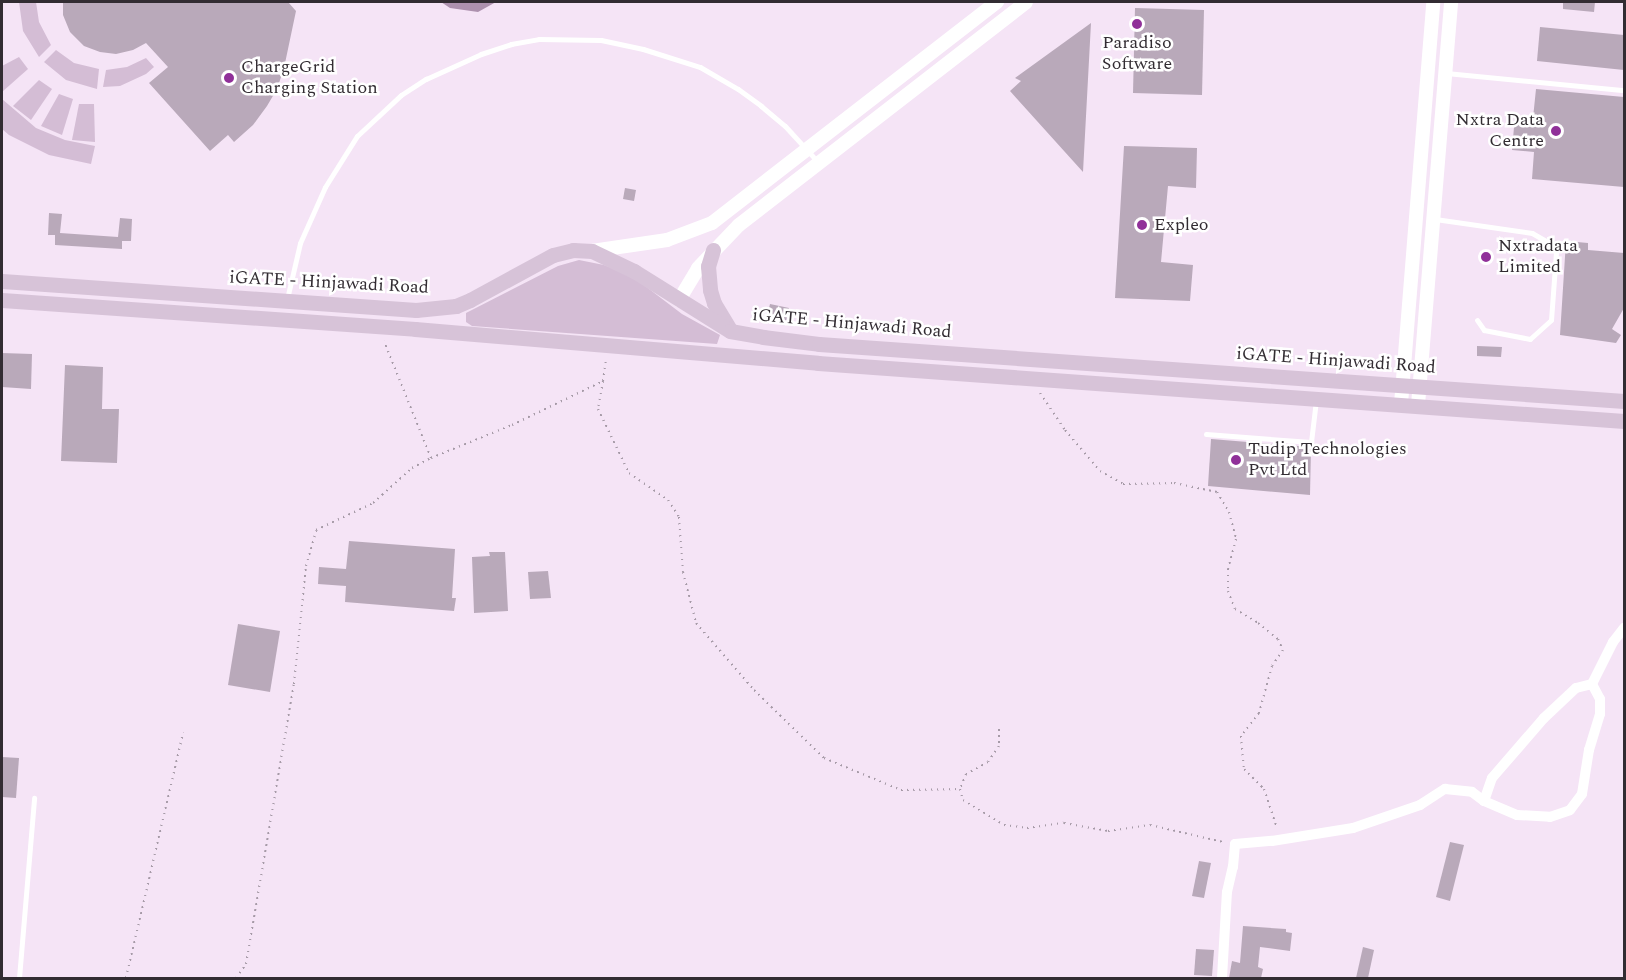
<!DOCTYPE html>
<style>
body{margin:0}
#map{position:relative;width:1626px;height:980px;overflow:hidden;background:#f5e4f6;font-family:Spectral,serif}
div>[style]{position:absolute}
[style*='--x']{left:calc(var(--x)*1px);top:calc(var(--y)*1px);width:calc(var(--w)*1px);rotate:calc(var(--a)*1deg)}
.green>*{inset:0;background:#d4bdd5}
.water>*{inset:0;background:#ad91ae}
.building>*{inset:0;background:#b9a9ba}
.path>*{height:2px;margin-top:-1px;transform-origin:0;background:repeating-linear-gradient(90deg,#a69aa7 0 1.5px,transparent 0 6px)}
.service>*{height:5px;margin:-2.5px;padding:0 2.5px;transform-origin:2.5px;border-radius:2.5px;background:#fff}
.minor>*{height:10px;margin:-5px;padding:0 5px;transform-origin:5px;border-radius:5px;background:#fff}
.tertiary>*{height:14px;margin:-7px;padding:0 7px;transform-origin:7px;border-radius:7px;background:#fff}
.secondary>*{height:15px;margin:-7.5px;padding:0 7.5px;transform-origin:7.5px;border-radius:7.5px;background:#d7c3d8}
.dots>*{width:16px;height:16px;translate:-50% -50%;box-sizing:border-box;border:3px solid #fff;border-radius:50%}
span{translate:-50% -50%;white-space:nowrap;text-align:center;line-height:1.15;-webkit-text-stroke:5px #fff;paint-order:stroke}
.poi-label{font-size:18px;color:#322c32}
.left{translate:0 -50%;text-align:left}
.right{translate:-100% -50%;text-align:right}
.street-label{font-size:18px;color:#322c32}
.frame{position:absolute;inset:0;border:3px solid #322c32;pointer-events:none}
</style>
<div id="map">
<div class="green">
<i style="clip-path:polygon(19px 2px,36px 2px,39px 22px,51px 45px,39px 57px,23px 31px)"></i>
<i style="clip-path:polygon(56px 50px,74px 63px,99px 69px,97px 89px,66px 80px,44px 62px)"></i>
<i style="clip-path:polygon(19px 57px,28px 69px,2px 92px,2px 66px)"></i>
<i style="clip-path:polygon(146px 58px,154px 67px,146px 74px,120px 86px,103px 87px,106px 70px,127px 67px)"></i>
<i style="clip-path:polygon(39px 80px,52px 89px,31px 120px,13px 106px)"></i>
<i style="clip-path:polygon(59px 94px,73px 99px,62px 135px,41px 126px)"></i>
<i style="clip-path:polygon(2px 99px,36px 128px,65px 140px,95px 146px,91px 164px,49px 155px,9px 135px,2px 129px)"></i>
<i style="clip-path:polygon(79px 104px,94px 104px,95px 142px,72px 140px)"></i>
<i style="clip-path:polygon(579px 260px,604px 265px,632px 276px,682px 314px,720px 335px,717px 344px,472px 326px,466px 322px,466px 313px,558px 266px)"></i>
</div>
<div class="water">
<i style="clip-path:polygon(441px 2px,496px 2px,478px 12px,450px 8px)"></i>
</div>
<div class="building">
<i style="clip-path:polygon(63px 2px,288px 2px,296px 11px,284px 68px,277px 89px,267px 106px,253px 125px,234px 142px,228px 135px,210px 151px,149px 83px,168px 67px,146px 43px,133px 50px,116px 54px,100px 52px,84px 46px,70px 32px,63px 15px)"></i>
<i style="clip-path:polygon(1563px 2px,1595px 2px,1594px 12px,1563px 9px)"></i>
<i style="clip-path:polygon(1135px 8px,1204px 10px,1202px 95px,1133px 93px)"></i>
<i style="clip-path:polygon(1091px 23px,1083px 172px,1010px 91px,1021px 81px,1015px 78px)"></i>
<i style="clip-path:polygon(1540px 27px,1624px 35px,1624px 70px,1537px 61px)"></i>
<i style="clip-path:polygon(1536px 89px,1624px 97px,1624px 187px,1532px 179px,1534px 152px,1512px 150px,1515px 116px,1533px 118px)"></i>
<i style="clip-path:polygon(1124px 146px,1197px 148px,1196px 188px,1168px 186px,1161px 262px,1193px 265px,1190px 301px,1115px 298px)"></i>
<i style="clip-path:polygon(625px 188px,636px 190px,634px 201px,623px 199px)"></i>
<i style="clip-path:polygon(49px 213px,62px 214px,60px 233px,118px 237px,120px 218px,132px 219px,131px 241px,122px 241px,122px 249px,55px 245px,55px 235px,48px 235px)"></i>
<i style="clip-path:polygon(1566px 241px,1588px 243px,1588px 250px,1624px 253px,1624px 308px,1612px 329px,1621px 335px,1616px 343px,1560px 335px)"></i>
<i style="clip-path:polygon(770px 304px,789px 308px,786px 321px,767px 316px)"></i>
<i style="clip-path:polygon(1477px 346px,1502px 347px,1501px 357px,1477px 356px)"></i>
<i style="clip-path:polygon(2px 353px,32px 354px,31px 389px,2px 387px)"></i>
<i style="clip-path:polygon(65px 365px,103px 367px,102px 409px,119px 409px,117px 463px,61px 461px)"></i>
<i style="clip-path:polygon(1211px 439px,1311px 447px,1310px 495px,1208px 486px)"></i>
<i style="clip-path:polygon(349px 541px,455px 549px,452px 598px,456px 598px,454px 611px,345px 602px,346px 586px,318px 584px,319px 567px,346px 569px)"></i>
<i style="clip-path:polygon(489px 552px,505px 552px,508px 611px,474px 613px,472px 557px,490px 556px)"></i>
<i style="clip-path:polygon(548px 571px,551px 598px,530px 599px,528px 572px)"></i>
<i style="clip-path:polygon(238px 624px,280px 631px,270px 692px,228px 685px)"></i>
<i style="clip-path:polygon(2px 757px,19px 758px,16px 798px,2px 797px)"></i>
<i style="clip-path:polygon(1450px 842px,1464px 845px,1450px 901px,1436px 897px)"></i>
<i style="clip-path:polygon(1199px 861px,1211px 863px,1204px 898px,1192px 896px)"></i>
<i style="clip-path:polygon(1243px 926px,1286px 929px,1286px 932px,1292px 933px,1290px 951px,1260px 947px,1258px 967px,1263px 969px,1261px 978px,1229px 978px,1232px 961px,1240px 963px)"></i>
<i style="clip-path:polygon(1363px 947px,1374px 950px,1368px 978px,1356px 978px)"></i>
<i style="clip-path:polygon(1196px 949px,1214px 950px,1212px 976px,1194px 975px)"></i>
</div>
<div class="path">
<i style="--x:603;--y:381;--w:28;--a:100"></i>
<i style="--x:598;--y:409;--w:71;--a:64.2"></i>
<i style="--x:629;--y:473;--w:47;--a:34.7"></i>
<i style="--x:668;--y:500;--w:20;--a:57"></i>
<i style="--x:679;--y:517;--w:55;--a:85.8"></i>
<i style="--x:683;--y:572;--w:53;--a:75.7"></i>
<i style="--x:696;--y:623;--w:89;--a:49.1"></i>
<i style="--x:754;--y:690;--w:98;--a:44.2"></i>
<i style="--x:824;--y:758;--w:83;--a:22.6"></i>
<i style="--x:901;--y:790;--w:59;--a:-1"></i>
<i style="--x:1040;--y:393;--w:45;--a:56"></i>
<i style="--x:1065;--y:430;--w:54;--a:49.5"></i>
<i style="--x:1100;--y:471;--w:26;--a:29"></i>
<i style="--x:1123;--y:484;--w:51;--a:-1.1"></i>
<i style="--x:1174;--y:483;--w:44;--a:11.8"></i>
<i style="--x:1217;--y:492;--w:23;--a:59"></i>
<i style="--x:1229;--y:512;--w:28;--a:75"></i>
<i style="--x:1236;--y:539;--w:31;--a:105"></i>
<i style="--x:1228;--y:569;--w:22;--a:90"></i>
<i style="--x:1228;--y:591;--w:19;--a:69"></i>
<i style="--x:1235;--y:609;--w:27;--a:31"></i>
<i style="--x:1258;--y:623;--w:26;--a:39"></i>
<i style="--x:1278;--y:639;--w:12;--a:66"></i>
<i style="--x:1283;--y:650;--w:19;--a:125"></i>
<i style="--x:1272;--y:666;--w:49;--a:105.5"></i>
<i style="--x:1259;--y:713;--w:29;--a:128"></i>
<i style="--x:1241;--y:736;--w:33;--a:85"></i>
<i style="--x:1244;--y:769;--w:28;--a:45"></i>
<i style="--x:1264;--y:789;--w:41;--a:71.6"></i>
<i style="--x:431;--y:458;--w:87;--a:-22.2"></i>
<i style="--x:512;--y:425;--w:101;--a:-25.8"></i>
<i style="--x:603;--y:381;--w:22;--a:-82"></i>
<i style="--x:999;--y:729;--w:17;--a:90"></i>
<i style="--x:999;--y:746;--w:19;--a:125"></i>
<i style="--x:988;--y:762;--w:25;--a:151"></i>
<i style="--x:966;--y:774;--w:16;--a:112"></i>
<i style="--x:960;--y:789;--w:11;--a:75"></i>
<i style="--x:963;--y:800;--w:48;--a:31.4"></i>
<i style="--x:1004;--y:825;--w:23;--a:7"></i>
<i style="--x:1027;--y:828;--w:37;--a:-8"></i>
<i style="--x:1064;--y:823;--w:45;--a:10.3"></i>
<i style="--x:1108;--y:831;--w:42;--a:-8.1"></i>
<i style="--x:1150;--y:825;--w:75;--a:13.1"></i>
<i style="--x:126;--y:978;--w:252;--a:-76.9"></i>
<i style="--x:236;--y:978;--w:17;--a:-54"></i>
<i style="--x:246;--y:964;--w:284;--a:-80.3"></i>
<i style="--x:294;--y:684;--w:119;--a:-84.2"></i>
<i style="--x:306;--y:566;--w:37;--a:-74"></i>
<i style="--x:316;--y:530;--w:63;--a:-25.3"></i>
<i style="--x:373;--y:503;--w:52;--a:-41.9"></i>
<i style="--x:412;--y:468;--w:21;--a:-28"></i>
<i style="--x:431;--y:458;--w:126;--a:-111.9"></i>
</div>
<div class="service">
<i style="--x:1446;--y:73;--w:179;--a:5.5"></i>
<i style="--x:1435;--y:219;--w:98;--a:8.2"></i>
<i style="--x:1532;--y:233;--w:22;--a:30"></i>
<i style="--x:1551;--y:244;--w:9;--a:58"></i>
<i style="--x:1556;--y:252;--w:68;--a:94.2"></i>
<i style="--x:1551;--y:320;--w:28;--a:138"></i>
<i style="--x:1530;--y:339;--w:47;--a:-168.9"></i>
<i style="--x:1484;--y:330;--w:12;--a:-125"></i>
<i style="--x:287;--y:299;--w:57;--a:-76.9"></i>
<i style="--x:300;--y:243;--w:61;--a:-65.9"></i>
<i style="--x:325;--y:187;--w:60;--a:-57.9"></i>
<i style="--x:357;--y:136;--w:60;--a:-43"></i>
<i style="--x:401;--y:95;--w:30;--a:-33"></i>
<i style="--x:426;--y:79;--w:60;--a:-24.4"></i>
<i style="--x:481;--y:54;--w:32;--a:-18"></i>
<i style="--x:511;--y:44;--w:28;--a:-10"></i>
<i style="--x:539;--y:39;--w:62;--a:0.9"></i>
<i style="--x:601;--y:40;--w:43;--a:12.1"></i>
<i style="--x:643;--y:49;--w:60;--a:17.5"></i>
<i style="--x:700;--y:67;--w:44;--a:30.1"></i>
<i style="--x:738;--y:89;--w:29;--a:36"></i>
<i style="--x:761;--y:106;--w:31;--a:40"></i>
<i style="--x:785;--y:126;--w:49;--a:47.5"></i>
<i style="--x:1206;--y:434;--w:105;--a:4.4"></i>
<i style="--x:1311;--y:442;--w:42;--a:-83.2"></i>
<i style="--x:19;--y:978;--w:181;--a:-85.2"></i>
</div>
<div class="minor">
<i style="--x:1484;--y:801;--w:24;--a:-71"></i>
<i style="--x:1492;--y:778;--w:79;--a:-49.1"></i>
<i style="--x:1544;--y:718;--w:44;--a:-43.2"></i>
<i style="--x:1576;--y:688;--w:16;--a:-14"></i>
<i style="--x:1592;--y:684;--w:47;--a:-63.4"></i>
<i style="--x:1613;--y:642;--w:18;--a:-52"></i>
<i style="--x:1222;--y:978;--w:86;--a:-86.7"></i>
<i style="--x:1227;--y:892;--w:26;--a:-77"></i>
<i style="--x:1233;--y:867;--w:23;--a:-85"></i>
<i style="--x:1235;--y:844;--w:37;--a:-5"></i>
<i style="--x:1272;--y:841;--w:82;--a:-9.1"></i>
<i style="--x:1353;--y:828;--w:71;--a:-18.9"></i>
<i style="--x:1420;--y:805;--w:30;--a:-33"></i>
<i style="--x:1445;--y:789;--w:27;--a:6"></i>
<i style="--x:1472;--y:792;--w:15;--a:37"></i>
<i style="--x:1484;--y:801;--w:36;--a:23"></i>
<i style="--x:1517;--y:815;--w:33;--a:3"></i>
<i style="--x:1550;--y:817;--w:21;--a:-19"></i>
<i style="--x:1570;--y:810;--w:20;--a:-53"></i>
<i style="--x:1582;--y:794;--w:45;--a:-81"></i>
<i style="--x:1589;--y:750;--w:38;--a:-73"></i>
<i style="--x:1600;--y:714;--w:15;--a:-90"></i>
<i style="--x:1600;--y:699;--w:17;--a:-118"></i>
</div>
<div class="tertiary">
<i style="--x:592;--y:251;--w:76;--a:-8.3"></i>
<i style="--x:667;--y:240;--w:48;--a:-20.7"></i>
<i style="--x:712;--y:223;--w:361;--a:-37.8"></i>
<i style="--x:679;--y:300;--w:37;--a:-59"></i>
<i style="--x:698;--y:268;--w:59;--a:-46.4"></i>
<i style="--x:739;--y:225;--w:363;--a:-37.8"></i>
<i style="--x:1401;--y:404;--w:403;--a:-85.4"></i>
<i style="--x:1418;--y:405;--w:404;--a:-85.3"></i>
</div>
<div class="secondary">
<i style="--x:713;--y:250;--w:17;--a:107"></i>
<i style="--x:708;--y:266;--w:24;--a:85"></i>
<i style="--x:710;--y:290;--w:14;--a:73"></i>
<i style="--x:714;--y:303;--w:29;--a:59"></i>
<i style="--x:2;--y:281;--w:415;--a:4"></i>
<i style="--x:416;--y:310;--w:40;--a:-5.7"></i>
<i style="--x:456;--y:306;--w:15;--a:-23"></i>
<i style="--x:470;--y:300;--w:94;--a:-28.5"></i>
<i style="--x:553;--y:255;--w:21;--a:-14"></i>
<i style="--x:573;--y:250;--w:19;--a:3"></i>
<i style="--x:592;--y:251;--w:47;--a:25.5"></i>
<i style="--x:634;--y:271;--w:113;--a:32"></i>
<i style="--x:730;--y:331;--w:34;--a:10"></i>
<i style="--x:763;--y:337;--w:56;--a:7.1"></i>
<i style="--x:819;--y:344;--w:807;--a:4.05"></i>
<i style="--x:2;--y:300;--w:414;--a:4"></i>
<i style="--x:415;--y:329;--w:404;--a:4.8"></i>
<i style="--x:818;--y:363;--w:808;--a:4.12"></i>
</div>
<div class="dots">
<i style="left:1137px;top:24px;background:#903099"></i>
<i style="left:229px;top:78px;background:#903099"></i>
<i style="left:1556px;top:131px;background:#903099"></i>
<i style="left:1142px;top:225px;background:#903099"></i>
<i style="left:1486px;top:257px;background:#903099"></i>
<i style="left:1236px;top:460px;background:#903099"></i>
</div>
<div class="poi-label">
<span style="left:1137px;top:54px">Paradiso<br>Software</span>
<span class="left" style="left:241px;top:78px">ChargeGrid<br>Charging Station</span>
<span class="right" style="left:1544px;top:131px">Nxtra Data<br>Centre</span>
<span class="left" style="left:1154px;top:225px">Expleo</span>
<span class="left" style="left:1498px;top:257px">Nxtradata<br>Limited</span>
<span class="left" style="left:1248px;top:460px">Tudip Technologies<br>Pvt Ltd</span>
</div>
<div class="street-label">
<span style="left:329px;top:283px;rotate:3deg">iGATE - Hinjawadi Road</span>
<span style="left:852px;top:324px;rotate:5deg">iGATE - Hinjawadi Road</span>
<span style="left:1336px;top:361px;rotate:4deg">iGATE - Hinjawadi Road</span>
</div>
<div class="frame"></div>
</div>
